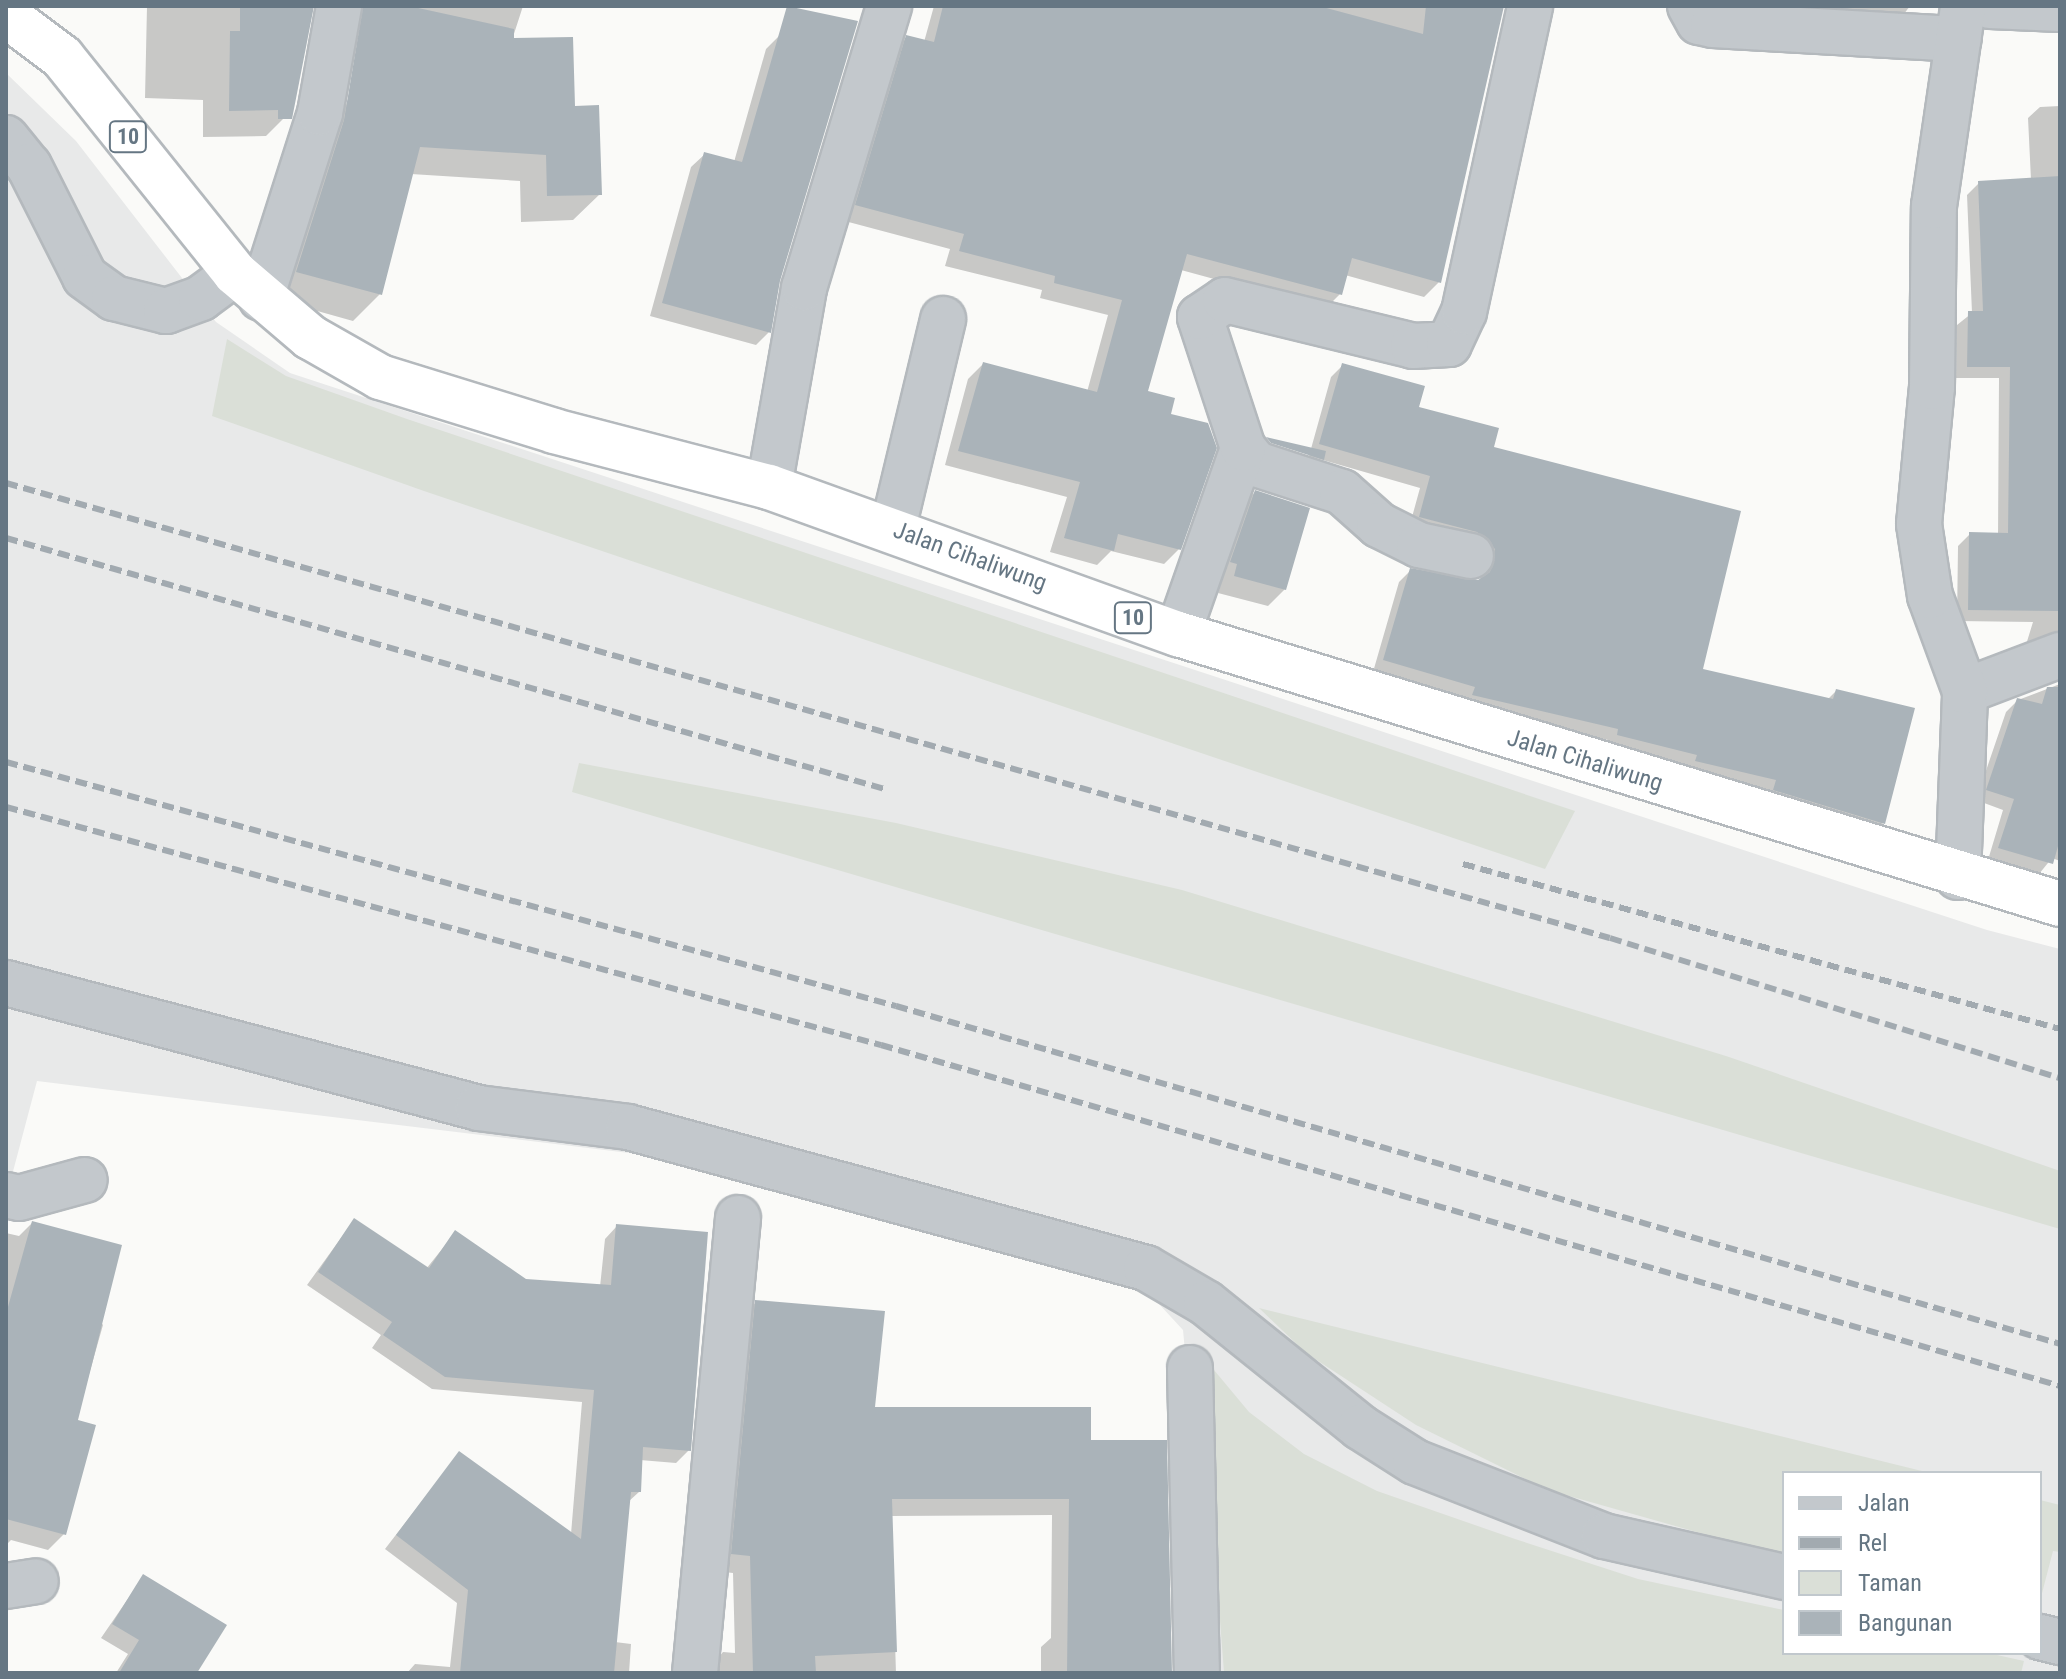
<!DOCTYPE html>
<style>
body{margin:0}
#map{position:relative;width:2066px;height:1679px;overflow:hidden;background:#fafaf8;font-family:"Roboto Condensed",sans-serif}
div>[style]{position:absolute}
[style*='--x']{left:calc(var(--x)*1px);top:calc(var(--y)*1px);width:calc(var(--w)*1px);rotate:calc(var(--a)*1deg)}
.built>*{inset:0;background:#e8e9e9}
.green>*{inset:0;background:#dadfd7}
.shadow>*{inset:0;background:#0003}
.building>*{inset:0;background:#aab3b9}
.roads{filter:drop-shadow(2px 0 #b4b9bd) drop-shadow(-2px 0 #b4b9bd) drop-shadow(0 2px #b4b9bd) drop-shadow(0 -2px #b4b9bd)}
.minor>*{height:44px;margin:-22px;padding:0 22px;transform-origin:22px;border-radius:22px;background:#c3c8cc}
.highway>*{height:44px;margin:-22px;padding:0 22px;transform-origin:22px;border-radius:22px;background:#fff}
.rail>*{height:6px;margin-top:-3px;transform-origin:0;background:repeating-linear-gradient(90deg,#a2aab0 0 12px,transparent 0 18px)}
span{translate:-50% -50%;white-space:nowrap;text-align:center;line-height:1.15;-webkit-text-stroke:8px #fff;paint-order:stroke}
.shield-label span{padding:2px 6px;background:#fff;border:2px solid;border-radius:6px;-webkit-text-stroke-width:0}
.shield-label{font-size:22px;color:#657683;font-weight:700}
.street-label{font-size:24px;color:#657683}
.frame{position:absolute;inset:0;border:8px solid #657683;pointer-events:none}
.legend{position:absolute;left:1782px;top:1471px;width:260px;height:184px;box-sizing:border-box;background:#fff;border:2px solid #c1c8cd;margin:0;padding:10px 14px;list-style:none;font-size:24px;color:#657683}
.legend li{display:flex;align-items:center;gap:16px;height:40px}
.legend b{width:40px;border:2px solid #c1c8cd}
</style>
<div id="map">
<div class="built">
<i style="clip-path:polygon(evenodd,6px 73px,76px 141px,216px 322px,290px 373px,1987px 930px,2060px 949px,2060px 1673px,1215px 1673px,1183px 1330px,1135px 1278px,695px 1161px,37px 1081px,11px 1179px,6px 1177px,6px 73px,1784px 1473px,2040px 1473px,2040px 1653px,1784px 1653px,1784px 1473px)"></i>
</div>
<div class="green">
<i style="clip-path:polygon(227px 339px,286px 376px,407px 419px,1575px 811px,1545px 869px,424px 491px,212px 416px)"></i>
<i style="clip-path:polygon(579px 763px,896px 823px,1182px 890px,1726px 1056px,2060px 1171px,2060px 1229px,572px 792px)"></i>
<i style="clip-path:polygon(1259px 1308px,1930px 1473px,1784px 1473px,1784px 1553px,1739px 1544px,1548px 1490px,1416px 1425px,1306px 1353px)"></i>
<i style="clip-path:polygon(1199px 1352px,1249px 1412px,1304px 1454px,1377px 1491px,1515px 1539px,1638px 1579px,1784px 1610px,1784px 1653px,1988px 1653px,2024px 1661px,2021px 1673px,1224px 1672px)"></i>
<i style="clip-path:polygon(2040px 1500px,2060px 1505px,2060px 1552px,2053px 1551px,2040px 1601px)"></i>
</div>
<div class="shadow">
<i style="clip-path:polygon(147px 6px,312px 6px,293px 109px,266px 136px,203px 137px,203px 100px,145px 98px)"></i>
<i style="clip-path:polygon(379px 6px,523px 6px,512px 40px,573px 108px,600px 194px,573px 220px,521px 222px,520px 181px,411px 174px,380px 294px,353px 321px,271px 298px,302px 237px)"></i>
<i style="clip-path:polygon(934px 6px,1502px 6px,1439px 282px,1424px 297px,1345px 275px,1340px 294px,1325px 309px,1181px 270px,1146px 393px,1168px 415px,1179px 549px,1164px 564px,1111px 551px,1097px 565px,1050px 552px,1067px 497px,945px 465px,968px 379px,983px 364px,1087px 392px,1108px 315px,1040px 298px,1042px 290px,945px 266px,950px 249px,841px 220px,892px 52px,907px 37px,924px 42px)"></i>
<i style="clip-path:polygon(1774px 6px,1910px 6px,1894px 27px,1774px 20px)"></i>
<i style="clip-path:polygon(780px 35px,778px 280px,769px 332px,756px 345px,650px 316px,691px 167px,705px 154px,734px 162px,766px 49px)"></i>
<i style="clip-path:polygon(2060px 106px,2060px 645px,2025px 648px,2033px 622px,1957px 621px,1958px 546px,1970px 534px,1998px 535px,1999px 378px,1956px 378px,1957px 325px,1972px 313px,1967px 195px,1979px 183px,2031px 180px,2028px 118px,2040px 107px)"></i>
<i style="clip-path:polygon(1343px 365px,1491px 448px,1701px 670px,1827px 700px,1836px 691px,1883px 823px,1871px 835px,1685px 772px,1686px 766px,1607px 746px,1608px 740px,1462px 706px,1464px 698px,1373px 672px,1399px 582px,1411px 570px,1480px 581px,1484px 561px,1409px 528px,1420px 488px,1309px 456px,1331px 377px)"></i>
<i style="clip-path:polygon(1255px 492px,1285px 589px,1268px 606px,1218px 593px,1222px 580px,1214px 578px,1239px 509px)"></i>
<i style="clip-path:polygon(2060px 684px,2060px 861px,2052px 858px,2039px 874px,1988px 860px,2003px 810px,1976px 800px,2006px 712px,2018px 700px)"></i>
<i style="clip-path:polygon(354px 1220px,426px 1269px,455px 1233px,526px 1281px,600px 1287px,605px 1239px,617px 1226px,689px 1450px,676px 1463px,640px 1460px,639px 1492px,628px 1502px,615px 1642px,631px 1644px,629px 1673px,407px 1673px,415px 1664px,450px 1667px,457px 1603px,385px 1549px,459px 1453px,571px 1534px,582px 1402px,432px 1389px,372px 1348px,381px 1335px,307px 1285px)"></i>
<i style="clip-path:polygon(32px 1223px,103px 1325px,67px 1452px,6px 1449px,6px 1233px,19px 1236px)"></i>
<i style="clip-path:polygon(756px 1302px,872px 1409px,1089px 1442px,1170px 1673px,1041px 1673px,1041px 1647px,1051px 1638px,1052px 1515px,891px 1516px,896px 1673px,705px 1673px,723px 1652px,735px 1653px,733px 1573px,715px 1571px,739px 1320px)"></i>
<i style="clip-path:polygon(6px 1475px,64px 1534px,48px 1550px,11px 1540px,6px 1545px)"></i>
<i style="clip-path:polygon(143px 1577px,195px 1673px,116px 1673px,128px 1654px,101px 1638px)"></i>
</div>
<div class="building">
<i style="clip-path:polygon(240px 6px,314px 6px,292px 119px,278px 119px,278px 110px,229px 111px,230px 31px,240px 31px)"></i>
<i style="clip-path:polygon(363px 6px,409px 6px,514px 29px,514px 38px,573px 37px,575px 106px,599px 105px,602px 195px,547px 196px,546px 155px,420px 147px,382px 295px,296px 272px,344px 120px)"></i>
<i style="clip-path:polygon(787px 6px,858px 21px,780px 281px,771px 333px,662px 303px,704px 152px,742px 162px)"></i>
<i style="clip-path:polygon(943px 6px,1319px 6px,1423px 34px,1426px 6px,1504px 6px,1441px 283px,1352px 258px,1342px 295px,1187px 254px,1148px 391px,1175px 398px,1171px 414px,1208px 423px,1217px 448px,1181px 550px,1118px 534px,1114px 551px,1064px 538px,1080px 482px,958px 451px,983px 362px,1097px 392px,1122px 300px,1054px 283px,1055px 276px,959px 251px,964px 234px,855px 205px,906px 35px,934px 42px)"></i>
<i style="clip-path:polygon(2060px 176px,2060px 611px,1968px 610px,1969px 532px,2008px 533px,2010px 367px,1967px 367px,1968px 311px,1983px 311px,1978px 181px)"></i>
<i style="clip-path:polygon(1342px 363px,1425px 386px,1419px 407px,1499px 428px,1494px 447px,1741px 511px,1703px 669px,1833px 699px,1836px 689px,1915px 708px,1885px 824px,1773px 790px,1776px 780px,1695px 761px,1697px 755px,1617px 735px,1618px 729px,1472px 695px,1475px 687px,1383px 660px,1410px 568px,1478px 580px,1490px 572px,1495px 549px,1477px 532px,1419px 517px,1430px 476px,1319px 444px)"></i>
<i style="clip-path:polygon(1266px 437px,1326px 451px,1324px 460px,1271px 443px)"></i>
<i style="clip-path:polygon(1255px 490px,1310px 508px,1286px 590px,1234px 576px,1237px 564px,1230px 562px)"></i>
<i style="clip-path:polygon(2047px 687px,2060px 687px,2060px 839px,2053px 864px,1998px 848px,2014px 799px,1986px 790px,2017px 698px,2042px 704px)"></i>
<i style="clip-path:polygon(354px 1218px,429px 1268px,455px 1230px,526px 1279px,611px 1285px,616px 1224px,708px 1232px,691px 1451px,643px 1447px,641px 1492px,631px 1492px,614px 1673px,460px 1673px,468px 1590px,396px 1535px,459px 1451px,581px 1539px,594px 1390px,445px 1377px,383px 1335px,392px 1322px,318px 1272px)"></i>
<i style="clip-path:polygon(32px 1221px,122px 1245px,78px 1420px,96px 1425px,66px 1535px,6px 1519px,6px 1314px)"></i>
<i style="clip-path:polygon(755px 1300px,885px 1311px,875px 1407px,1091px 1407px,1091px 1440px,1167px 1440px,1172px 1673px,1067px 1673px,1069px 1499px,892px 1499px,897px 1652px,815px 1656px,816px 1673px,753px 1673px,750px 1556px,731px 1554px)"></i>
<i style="clip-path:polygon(143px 1574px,227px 1625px,197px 1673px,119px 1673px,139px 1640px,112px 1624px)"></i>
</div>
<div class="roads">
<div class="minor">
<i style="--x:1690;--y:6;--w:18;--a:61"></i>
<i style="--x:1699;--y:22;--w:14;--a:12"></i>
<i style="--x:1713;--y:25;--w:246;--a:3.3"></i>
<i style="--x:1990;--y:6;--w:70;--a:2.5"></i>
<i style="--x:6;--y:138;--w:36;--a:51"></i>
<i style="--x:29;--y:166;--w:124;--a:63.2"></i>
<i style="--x:85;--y:277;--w:36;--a:36"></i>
<i style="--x:114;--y:298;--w:54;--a:14"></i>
<i style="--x:166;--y:311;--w:37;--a:-20"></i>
<i style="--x:201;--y:298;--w:42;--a:-36.3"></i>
<i style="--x:261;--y:298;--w:194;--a:-72.3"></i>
<i style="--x:320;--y:113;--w:109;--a:-79.9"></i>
<i style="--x:1243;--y:448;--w:21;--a:51"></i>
<i style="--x:1256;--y:464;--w:90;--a:18"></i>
<i style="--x:1342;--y:492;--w:50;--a:41.7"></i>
<i style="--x:1379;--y:525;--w:45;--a:26.6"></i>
<i style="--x:1419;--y:545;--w:53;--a:11.9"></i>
<i style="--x:769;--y:487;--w:202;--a:-80"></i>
<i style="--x:804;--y:288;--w:295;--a:-73.2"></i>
<i style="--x:893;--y:528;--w:215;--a:-76.5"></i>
<i style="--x:1178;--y:634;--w:197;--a:-70.7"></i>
<i style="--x:1243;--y:448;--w:138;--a:-108.2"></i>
<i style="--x:1200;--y:317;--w:30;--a:-34"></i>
<i style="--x:1225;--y:300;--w:194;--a:13.7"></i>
<i style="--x:1413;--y:346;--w:36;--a:-3"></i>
<i style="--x:1449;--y:344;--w:35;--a:-65"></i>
<i style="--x:1464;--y:312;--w:313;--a:-77.8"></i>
<i style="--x:1965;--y:691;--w:102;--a:-20.8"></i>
<i style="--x:1958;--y:877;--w:186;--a:-87.8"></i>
<i style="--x:1965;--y:691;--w:101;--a:-110.2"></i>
<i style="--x:1930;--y:596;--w:73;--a:-98.7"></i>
<i style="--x:1919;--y:524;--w:138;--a:-84.6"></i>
<i style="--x:1932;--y:387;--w:181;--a:-89.4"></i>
<i style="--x:1934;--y:206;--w:202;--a:-81.7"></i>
<i style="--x:6;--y:983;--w:488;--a:14.8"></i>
<i style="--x:478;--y:1108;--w:151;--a:7.2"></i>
<i style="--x:628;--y:1127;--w:537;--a:15.23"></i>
<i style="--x:1146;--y:1268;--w:69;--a:30.3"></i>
<i style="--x:1206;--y:1303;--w:198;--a:38.8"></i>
<i style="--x:1360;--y:1427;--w:65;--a:32.5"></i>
<i style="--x:1415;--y:1462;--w:203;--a:21.4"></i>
<i style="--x:1604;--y:1536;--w:185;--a:12.8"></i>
<i style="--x:6;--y:1195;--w:13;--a:13"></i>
<i style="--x:19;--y:1198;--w:68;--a:-15.3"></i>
<i style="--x:1190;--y:1368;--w:305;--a:88.7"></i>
<i style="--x:6;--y:1586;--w:30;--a:-9"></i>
<i style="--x:2040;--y:1637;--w:21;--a:14"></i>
<i style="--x:695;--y:1673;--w:457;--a:-84.6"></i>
</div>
<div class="highway">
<i style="--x:6;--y:15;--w:70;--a:36.9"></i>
<i style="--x:62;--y:57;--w:277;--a:51.3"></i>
<i style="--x:235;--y:273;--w:99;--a:40.5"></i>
<i style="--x:310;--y:337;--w:81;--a:29.7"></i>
<i style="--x:380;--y:377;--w:182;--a:17.2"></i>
<i style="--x:554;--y:431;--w:222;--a:14.6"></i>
<i style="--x:769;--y:487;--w:435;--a:19.8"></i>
<i style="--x:1178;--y:634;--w:922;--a:17.02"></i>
</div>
</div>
<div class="rail">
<i style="--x:6;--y:483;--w:1667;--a:15.84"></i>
<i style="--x:1610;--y:938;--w:471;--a:17.3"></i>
<i style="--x:6;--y:538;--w:917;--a:15.95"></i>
<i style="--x:6;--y:762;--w:923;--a:15.33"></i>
<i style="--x:896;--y:1006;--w:1212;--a:16.19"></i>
<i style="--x:6;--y:807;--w:907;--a:15.22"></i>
<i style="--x:881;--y:1045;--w:1227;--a:16.13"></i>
<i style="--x:1463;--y:864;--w:619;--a:15.45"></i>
</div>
<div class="shield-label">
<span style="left:128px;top:137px">10</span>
<span style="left:1133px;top:618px">10</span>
</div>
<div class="street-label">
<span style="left:970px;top:557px;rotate:20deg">Jalan Cihaliwung</span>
<span style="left:1585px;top:761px;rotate:17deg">Jalan Cihaliwung</span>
</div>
<div class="frame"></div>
<ul class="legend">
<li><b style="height:10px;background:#c3c8cc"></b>Jalan</li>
<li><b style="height:10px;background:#a2aab0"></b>Rel</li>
<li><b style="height:22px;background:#dadfd7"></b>Taman</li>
<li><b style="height:22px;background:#aab3b9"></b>Bangunan</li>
</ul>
</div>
